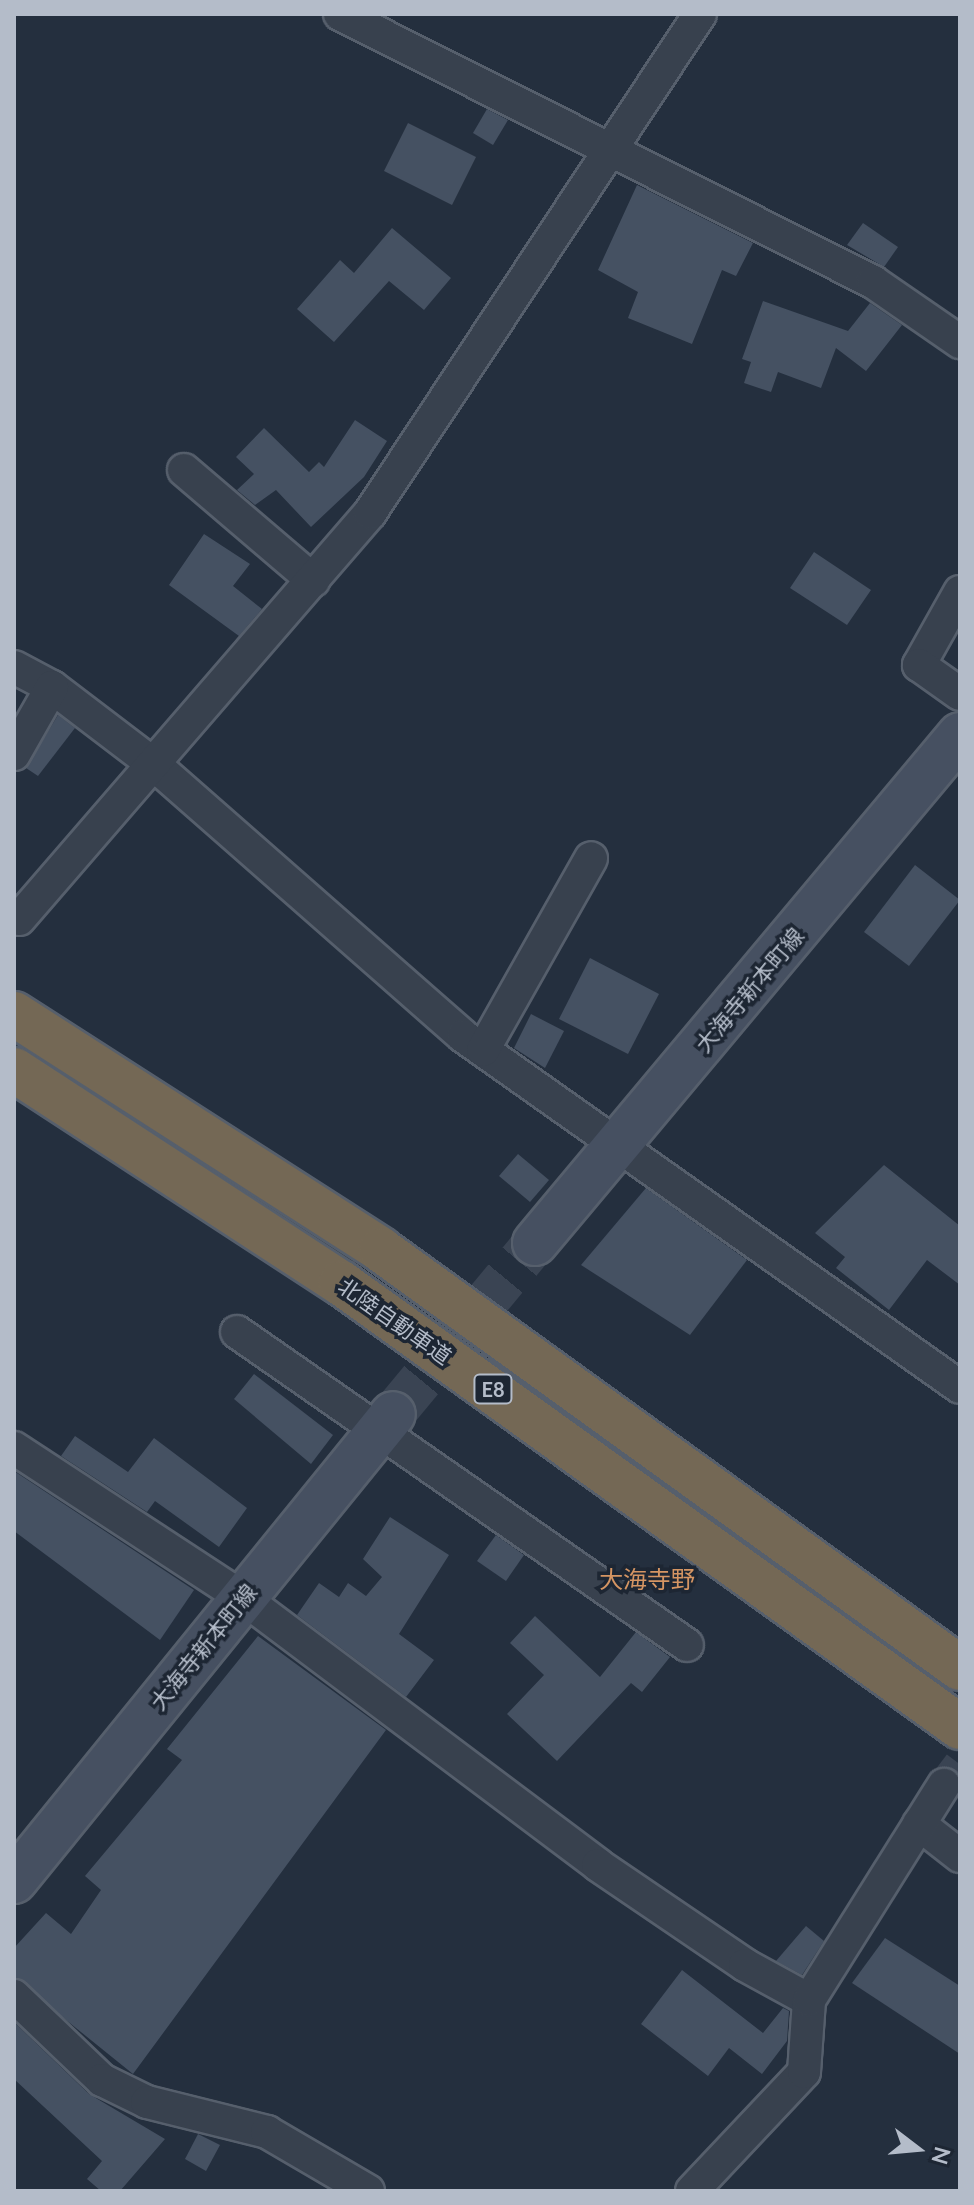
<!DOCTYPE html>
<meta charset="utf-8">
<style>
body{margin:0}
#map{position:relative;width:974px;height:2205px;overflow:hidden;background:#242f3e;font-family:Lato,"Noto Sans JP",sans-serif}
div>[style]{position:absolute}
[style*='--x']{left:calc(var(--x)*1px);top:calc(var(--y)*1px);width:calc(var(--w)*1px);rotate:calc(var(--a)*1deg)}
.building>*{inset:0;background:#455162}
.street-tunnel>*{height:32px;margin-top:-16px;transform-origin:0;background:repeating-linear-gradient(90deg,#3a4453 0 32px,transparent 0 48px)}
.secondary-tunnel>*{height:44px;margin-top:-22px;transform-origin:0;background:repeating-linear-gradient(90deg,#3a4453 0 44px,transparent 0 66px)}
.roads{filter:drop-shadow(2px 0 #565f6c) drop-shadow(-2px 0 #565f6c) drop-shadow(0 2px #565f6c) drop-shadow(0 -2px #565f6c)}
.street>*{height:32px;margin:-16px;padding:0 16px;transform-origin:16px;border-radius:16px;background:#38414e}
.secondary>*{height:44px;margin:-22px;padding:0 22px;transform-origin:22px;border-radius:22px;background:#465061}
.highway>*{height:44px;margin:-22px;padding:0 22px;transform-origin:22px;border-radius:22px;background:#746855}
span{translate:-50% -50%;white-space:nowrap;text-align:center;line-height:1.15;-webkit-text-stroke:7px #1d2633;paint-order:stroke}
.shield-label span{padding:2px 6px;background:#1d2633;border:2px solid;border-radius:6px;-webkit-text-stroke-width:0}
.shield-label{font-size:20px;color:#b4bcc9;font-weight:700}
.street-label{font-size:22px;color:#b4bcc9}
.neighbourhood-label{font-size:24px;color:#d59563}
.frame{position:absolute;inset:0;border:16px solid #b4bcc9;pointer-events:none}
.north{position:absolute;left:878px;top:2109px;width:80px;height:80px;-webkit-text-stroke:6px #1d2633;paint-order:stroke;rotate:106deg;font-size:22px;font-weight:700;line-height:32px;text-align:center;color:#b4bcc9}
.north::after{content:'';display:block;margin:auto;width:28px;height:36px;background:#b4bcc9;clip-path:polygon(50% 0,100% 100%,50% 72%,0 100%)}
</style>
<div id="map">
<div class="building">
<i style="clip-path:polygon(487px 109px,508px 120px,493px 145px,473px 133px)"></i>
<i style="clip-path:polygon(408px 123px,476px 157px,452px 205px,384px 171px)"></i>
<i style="clip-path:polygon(637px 185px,753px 243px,736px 276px,722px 270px,692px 344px,628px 318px,638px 292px,598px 270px)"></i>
<i style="clip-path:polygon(863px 223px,898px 247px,884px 267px,847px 245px)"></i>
<i style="clip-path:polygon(392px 228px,451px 278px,424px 310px,389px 281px,334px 342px,297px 309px,340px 260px,354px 273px)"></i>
<i style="clip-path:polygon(763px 301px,848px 331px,870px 303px,902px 325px,866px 371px,836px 348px,821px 388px,778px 372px,771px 392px,744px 383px,751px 362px,742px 359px)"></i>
<i style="clip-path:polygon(355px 420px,387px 441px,364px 477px,311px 527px,276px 490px,255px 505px,237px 490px,254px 474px,236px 457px,264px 428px,309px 472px,319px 462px,324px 467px)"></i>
<i style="clip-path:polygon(204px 534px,250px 564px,233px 586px,262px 609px,239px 636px,169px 585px)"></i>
<i style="clip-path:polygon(814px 552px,871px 590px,847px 625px,790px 588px)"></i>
<i style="clip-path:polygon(58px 715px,75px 728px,38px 776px,26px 768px)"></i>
<i style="clip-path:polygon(915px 865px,960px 900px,909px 966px,864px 932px)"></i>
<i style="clip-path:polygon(590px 958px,659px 994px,628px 1054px,559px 1019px)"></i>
<i style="clip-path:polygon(531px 1014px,564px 1031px,545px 1068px,514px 1048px)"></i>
<i style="clip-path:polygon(518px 1154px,549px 1180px,530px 1202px,499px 1176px)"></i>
<i style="clip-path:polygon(884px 1165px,960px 1226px,960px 1285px,927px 1260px,889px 1310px,836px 1268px,845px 1257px,815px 1233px)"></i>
<i style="clip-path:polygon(646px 1188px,747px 1260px,690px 1335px,581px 1265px)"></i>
<i style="clip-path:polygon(254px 1374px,333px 1435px,311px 1464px,234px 1399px)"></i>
<i style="clip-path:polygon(75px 1436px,128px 1472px,154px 1438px,247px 1508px,219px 1547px,155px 1501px,147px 1512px,61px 1456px)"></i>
<i style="clip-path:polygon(14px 1471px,194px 1590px,160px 1640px,14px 1531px)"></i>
<i style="clip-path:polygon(390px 1517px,449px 1555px,399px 1634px,434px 1660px,406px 1697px,297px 1615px,319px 1583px,339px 1597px,348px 1583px,366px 1596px,382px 1577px,363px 1559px)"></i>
<i style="clip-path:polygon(496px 1535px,524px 1555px,506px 1581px,477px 1561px)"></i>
<i style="clip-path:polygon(535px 1616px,600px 1677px,636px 1632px,670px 1657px,642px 1692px,631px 1683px,557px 1761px,507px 1714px,544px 1675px,510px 1643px)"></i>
<i style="clip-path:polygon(258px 1636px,386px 1730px,133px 2074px,14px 1978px,14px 1948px,46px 1913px,71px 1934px,101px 1890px,85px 1876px,182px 1760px,167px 1749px)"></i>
<i style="clip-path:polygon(806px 1926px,824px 1941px,802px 1975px,776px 1961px)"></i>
<i style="clip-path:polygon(885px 1938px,960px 1986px,960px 2054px,852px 1983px)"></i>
<i style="clip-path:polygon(682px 1970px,763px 2033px,783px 2008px,789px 2011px,787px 2041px,762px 2074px,729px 2048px,708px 2076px,641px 2024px)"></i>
<i style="clip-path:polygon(14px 2022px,89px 2094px,165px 2139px,120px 2191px,101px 2191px,87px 2179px,102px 2161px,14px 2079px)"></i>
<i style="clip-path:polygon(198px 2134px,220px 2145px,206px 2171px,185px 2159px)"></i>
</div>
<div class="street-tunnel">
<i style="--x:944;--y:1785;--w:26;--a:-53"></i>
</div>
<div class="secondary-tunnel">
<i style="--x:393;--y:1414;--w:222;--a:-50.3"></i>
</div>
<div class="roads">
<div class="street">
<i style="--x:340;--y:14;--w:597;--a:26.69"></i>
<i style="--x:873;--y:282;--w:106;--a:34.6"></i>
<i style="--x:184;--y:470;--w:170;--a:40.5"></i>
<i style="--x:960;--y:592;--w:84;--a:119.3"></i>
<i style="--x:919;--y:665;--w:50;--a:35.3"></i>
<i style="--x:14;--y:667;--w:43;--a:27.8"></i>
<i style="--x:52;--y:687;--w:132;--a:37.3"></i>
<i style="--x:157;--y:767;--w:407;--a:41.3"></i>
<i style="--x:463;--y:1036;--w:608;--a:35.23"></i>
<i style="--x:14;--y:754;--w:77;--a:-60.4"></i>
<i style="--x:19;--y:919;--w:537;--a:-49.16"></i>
<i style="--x:370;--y:513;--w:598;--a:-56.52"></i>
<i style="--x:483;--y:1050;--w:220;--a:-60.6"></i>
<i style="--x:237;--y:1332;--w:548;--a:34.82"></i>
<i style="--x:14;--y:1448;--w:274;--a:33.2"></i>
<i style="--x:243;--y:1598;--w:444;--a:36.9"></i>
<i style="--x:598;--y:1865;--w:178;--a:34.2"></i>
<i style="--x:745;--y:1965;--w:73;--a:28.7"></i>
<i style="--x:919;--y:1824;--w:52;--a:38"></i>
<i style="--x:14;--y:1996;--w:122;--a:43.7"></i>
<i style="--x:102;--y:2080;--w:50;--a:26.1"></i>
<i style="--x:147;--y:2102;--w:124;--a:14"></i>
<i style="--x:267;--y:2132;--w:117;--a:30.3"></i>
<i style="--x:692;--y:2191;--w:163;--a:-46.7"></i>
<i style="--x:804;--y:2072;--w:72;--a:-86"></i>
<i style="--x:809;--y:2000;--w:254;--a:-57.9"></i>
</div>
<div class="secondary">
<i style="--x:535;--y:1243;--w:662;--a:-50.08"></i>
<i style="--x:14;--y:1881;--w:601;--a:-50.94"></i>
</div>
<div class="highway">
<i style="--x:14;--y:1014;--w:436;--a:32.7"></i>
<i style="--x:381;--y:1250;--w:714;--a:35.83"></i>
<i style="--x:14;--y:1070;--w:390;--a:33.1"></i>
<i style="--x:341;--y:1283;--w:762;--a:35.65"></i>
</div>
</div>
<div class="shield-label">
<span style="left:493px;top:1389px">E8</span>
</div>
<div class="street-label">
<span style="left:749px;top:990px;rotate:-50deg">大海寺新本町線</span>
<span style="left:395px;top:1321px;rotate:35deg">北陸自動車道</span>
<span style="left:203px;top:1647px;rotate:-51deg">大海寺新本町線</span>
</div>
<div class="neighbourhood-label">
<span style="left:647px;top:1579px">大海寺野</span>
</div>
<div class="frame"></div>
<div class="north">N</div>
</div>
